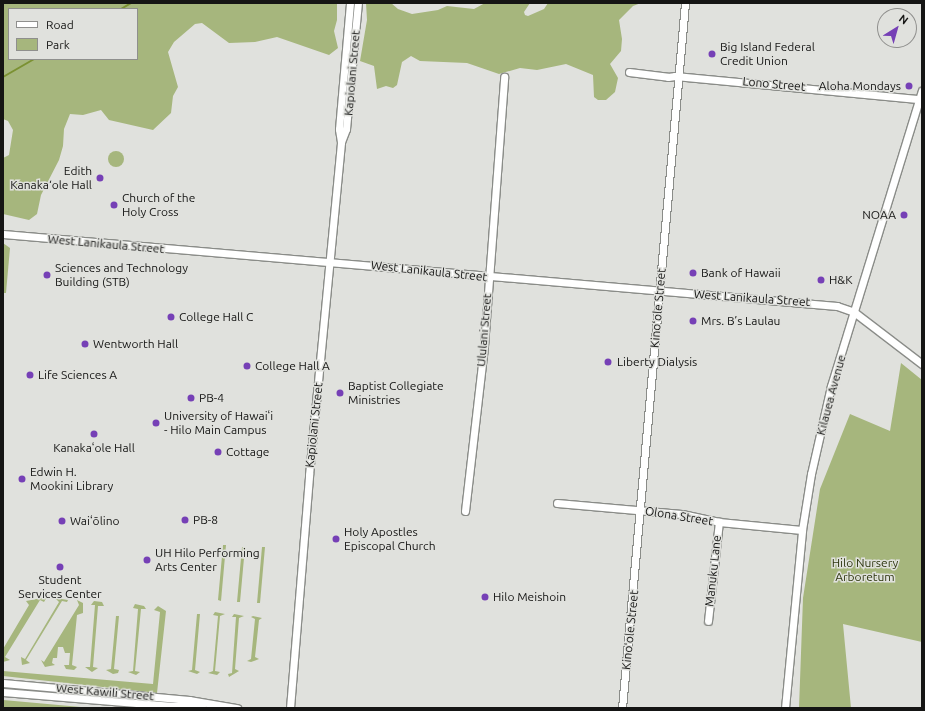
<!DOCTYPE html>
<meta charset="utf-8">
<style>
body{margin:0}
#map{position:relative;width:925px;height:711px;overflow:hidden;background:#e0e1dd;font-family:Ubuntu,sans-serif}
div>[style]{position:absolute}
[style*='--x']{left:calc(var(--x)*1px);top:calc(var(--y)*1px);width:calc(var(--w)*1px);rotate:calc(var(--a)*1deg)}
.green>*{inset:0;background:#a6b67d}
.round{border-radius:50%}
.stream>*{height:2px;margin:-1px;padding:0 1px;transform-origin:1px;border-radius:1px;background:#7b9132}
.roads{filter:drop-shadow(1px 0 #8a8c88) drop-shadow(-1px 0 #8a8c88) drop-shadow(0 1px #8a8c88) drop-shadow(0 -1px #8a8c88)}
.minor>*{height:7px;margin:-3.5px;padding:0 3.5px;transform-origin:3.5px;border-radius:3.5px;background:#fff}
.dots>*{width:11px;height:11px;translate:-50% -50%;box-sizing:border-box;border:2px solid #e0e1dd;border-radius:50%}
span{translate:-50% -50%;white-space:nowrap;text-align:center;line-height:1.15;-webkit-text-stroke:3px #e0e1dd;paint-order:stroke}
.poi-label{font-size:12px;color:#151514}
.left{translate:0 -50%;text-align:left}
.right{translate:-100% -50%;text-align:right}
.street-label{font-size:12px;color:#151514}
.park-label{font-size:12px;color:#2d360e}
.frame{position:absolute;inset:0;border:4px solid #151514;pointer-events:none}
.legend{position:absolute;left:8px;top:8px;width:130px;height:52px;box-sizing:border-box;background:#e0e1dd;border:1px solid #8f8f8d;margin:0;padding:5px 7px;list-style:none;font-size:12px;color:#151514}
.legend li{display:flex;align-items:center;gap:8px;height:20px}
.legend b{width:20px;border:1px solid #8f8f8d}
.north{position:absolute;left:877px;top:8px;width:40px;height:40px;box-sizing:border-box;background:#e0e1dd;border:1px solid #8f8f8d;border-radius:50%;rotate:37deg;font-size:11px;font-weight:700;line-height:16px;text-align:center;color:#151514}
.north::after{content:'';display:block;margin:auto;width:14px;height:18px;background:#7640b6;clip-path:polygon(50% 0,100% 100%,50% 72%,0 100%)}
</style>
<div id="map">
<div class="green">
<i style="clip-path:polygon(evenodd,3px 3px,337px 3px,337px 20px,334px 31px,338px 48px,329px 55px,277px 37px,255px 42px,229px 43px,202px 23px,195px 24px,174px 42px,168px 52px,178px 87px,173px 96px,171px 113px,153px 130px,109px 120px,101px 110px,83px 115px,70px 114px,64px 129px,63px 146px,59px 160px,41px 195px,37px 214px,29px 220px,3px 214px,3px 158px,9px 155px,13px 130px,8px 121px,3px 119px,3px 3px,9px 9px,137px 9px,137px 59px,9px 59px,9px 9px)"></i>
<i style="clip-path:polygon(366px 3px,391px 3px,398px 9px,412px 14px,438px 10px,447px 6px,474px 9px,485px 3px,530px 3px,524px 12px,525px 15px,528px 16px,544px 9px,548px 3px,641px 3px,633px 6px,619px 20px,622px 39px,621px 51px,610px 64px,618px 78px,615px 92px,606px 100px,598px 100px,594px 97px,593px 75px,566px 64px,537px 70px,520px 68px,499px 74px,467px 63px,420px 61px,411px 56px,402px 62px,397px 85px,393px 88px,386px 86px,377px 89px,374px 66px,360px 61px,367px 20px)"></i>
<i class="round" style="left:108px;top:151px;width:16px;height:16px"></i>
<i style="clip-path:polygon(3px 243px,10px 248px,6px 293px,3px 293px)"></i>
<i style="clip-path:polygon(901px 363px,922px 380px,922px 642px,843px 624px,851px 708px,799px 708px,803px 598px,820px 489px,850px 414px,890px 431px)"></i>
<i style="clip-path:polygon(223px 545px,226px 545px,221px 601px,218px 600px)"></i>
<i style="clip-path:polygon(242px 547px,245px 547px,240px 602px,237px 602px)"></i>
<i style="clip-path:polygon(262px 547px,265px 547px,260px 603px,257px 603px)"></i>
<i style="clip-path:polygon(47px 597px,44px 602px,40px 600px,5px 657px,10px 660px,3px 662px,3px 649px,29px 605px,26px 601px)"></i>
<i style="clip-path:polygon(55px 598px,68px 600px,67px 602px,62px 601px,26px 660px,30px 663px,22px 665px,21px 657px,25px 659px,59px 602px)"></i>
<i style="clip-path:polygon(77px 600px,83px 603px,83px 613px,77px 615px,72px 665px,77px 667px,74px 670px,66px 669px,64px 665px,69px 665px,70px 653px,65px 653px,63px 647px,58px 647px,57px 658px,53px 658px,52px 663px,55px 665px,45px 667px,41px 660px,44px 662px,79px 605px)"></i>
<i style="clip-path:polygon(94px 601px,102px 602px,104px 606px,98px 606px,93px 667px,98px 668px,92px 672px,85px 667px,90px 667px,95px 605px,91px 605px)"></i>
<i style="clip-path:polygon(135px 604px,144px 606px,146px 609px,141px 609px,135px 671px,140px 672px,136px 675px,128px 672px,133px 671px,138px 609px,133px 608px)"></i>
<i style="clip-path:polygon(158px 606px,166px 611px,157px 693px,3px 676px,3px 671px,153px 684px,160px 612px,154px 610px)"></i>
<i style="clip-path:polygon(215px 612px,225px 614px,220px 616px,215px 671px,220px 672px,217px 675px,208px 673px,213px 671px,218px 616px,213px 615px)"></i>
<i style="clip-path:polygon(197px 614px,200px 614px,195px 670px,200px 672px,197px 674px,188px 671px,192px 670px)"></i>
<i style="clip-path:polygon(234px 614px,244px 616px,239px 618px,235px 669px,239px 671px,229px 677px,228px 674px,232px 673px,236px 617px,232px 617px)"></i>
<i style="clip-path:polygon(116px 616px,119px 616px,114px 669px,119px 670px,118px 673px,113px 674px,106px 670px,111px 669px)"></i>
<i style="clip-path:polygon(253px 616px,262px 618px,259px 620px,255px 657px,259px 659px,251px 662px,247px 661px,251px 659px,255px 619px,251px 617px)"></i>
<i style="clip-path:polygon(3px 700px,92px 708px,3px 708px)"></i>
</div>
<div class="stream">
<i style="--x:121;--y:9;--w:12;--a:-31"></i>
<i style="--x:3;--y:77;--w:36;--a:-30"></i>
</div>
<div class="roads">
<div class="minor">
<i style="--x:629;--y:72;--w:39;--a:7"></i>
<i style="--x:668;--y:77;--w:7;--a:-8"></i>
<i style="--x:675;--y:76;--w:246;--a:5.4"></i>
<i style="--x:341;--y:142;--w:13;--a:-99"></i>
<i style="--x:339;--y:129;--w:126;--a:-85"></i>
<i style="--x:3;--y:234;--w:837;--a:4.93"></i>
<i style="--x:837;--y:306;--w:18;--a:19"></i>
<i style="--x:854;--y:312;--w:86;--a:37.4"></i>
<i style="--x:557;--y:503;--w:125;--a:5"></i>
<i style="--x:682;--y:514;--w:38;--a:12"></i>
<i style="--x:719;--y:522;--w:83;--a:5.5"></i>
<i style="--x:465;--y:511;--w:166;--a:-83.4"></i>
<i style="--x:484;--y:346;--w:270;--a:-85.7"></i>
<i style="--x:708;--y:621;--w:100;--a:-83.7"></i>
<i style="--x:3;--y:683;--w:187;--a:5.2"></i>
<i style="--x:189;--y:700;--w:49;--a:9.5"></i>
<i style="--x:3;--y:692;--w:173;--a:4.7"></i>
<i style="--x:175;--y:706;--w:27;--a:-2"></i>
<i style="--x:290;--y:708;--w:234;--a:-85.3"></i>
<i style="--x:309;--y:475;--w:335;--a:-84.5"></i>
<i style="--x:341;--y:142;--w:14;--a:-69"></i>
<i style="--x:346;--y:129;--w:127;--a:-84.6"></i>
<i style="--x:622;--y:708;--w:708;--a:-84.89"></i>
<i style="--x:785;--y:708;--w:179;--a:-84.5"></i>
<i style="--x:802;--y:530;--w:57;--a:-80.9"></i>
<i style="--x:811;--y:474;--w:90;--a:-77.2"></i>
<i style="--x:831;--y:386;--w:309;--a:-72.9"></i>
</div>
</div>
<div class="dots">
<i style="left:712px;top:54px;background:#7640b6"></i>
<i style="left:909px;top:86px;background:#7640b6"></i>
<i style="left:100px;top:178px;background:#7640b6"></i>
<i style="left:114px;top:205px;background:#7640b6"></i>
<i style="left:904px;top:215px;background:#7640b6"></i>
<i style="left:693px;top:273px;background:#7640b6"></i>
<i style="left:47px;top:275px;background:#7640b6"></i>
<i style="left:821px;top:280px;background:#7640b6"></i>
<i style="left:171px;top:317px;background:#7640b6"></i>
<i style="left:693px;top:321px;background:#7640b6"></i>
<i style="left:85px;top:344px;background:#7640b6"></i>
<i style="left:608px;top:362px;background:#7640b6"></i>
<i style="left:247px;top:366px;background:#7640b6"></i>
<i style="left:30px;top:375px;background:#7640b6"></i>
<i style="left:340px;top:393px;background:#7640b6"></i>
<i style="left:191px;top:398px;background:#7640b6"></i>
<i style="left:156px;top:423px;background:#7640b6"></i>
<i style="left:94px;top:434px;background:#7640b6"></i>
<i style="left:218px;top:452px;background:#7640b6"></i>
<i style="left:22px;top:479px;background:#7640b6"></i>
<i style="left:185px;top:520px;background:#7640b6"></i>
<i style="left:62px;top:521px;background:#7640b6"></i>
<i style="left:336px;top:539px;background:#7640b6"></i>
<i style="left:147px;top:560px;background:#7640b6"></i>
<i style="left:60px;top:567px;background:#7640b6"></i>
<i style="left:485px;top:597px;background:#7640b6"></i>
</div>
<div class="poi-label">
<span class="left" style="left:720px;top:54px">Big Island Federal<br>Credit Union</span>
<span class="right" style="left:901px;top:86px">Aloha Mondays</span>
<span class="right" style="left:92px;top:178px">Edith<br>Kanaka‘ole Hall</span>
<span class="left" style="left:122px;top:205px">Church of the<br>Holy Cross</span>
<span class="right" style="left:896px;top:215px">NOAA</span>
<span class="left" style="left:55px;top:275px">Sciences and Technology<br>Building (STB)</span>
<span class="left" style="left:701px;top:273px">Bank of Hawaii</span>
<span class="left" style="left:829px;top:280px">H&amp;K</span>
<span class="left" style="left:179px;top:317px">College Hall C</span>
<span class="left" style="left:701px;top:321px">Mrs. B’s Laulau</span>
<span class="left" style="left:93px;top:344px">Wentworth Hall</span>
<span class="left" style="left:617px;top:362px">Liberty Dialysis</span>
<span class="left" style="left:255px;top:366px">College Hall A</span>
<span class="left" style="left:38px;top:375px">Life Sciences A</span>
<span class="left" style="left:348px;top:393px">Baptist Collegiate<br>Ministries</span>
<span class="left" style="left:199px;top:398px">PB-4</span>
<span class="left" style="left:164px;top:423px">University of Hawaiʻi<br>- Hilo Main Campus</span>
<span style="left:94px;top:448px">Kanakaʻole Hall</span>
<span class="left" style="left:226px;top:452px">Cottage</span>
<span class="left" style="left:30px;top:479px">Edwin H.<br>Mookini Library</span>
<span class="left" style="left:193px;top:520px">PB-8</span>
<span class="left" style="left:70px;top:521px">Waiʻōlino</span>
<span class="left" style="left:344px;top:539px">Holy Apostles<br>Episcopal Church</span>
<span class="left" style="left:155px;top:560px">UH Hilo Performing<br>Arts Center</span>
<span style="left:60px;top:587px">Student<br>Services Center</span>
<span class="left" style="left:493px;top:597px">Hilo Meishoin</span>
</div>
<div class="street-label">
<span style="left:352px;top:73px;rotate:-85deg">Kapiolani Street</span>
<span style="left:774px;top:84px;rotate:5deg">Lono Street</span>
<span style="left:106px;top:244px;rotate:5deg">West Lanikaula Street</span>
<span style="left:429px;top:271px;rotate:6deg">West Lanikaula Street</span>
<span style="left:752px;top:298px;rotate:4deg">West Lanikaula Street</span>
<span style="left:658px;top:308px;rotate:-85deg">Kinoʻole Street</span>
<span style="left:484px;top:330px;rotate:-85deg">Ululani Street</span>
<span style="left:831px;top:395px;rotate:-75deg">Kilauea Avenue</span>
<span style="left:314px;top:425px;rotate:-84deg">Kapiolani Street</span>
<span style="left:679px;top:516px;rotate:9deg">Olona Street</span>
<span style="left:713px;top:571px;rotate:-84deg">Manuku Lane</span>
<span style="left:630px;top:630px;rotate:-84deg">Kinoʻole Street</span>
<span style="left:105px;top:692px;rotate:5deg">West Kawili Street</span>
</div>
<div class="park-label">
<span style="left:865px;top:570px">Hilo Nursery<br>Arboretum</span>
</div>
<div class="frame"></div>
<ul class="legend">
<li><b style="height:5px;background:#fff"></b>Road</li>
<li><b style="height:11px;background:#a6b67d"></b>Park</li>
</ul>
<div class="north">N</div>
</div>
